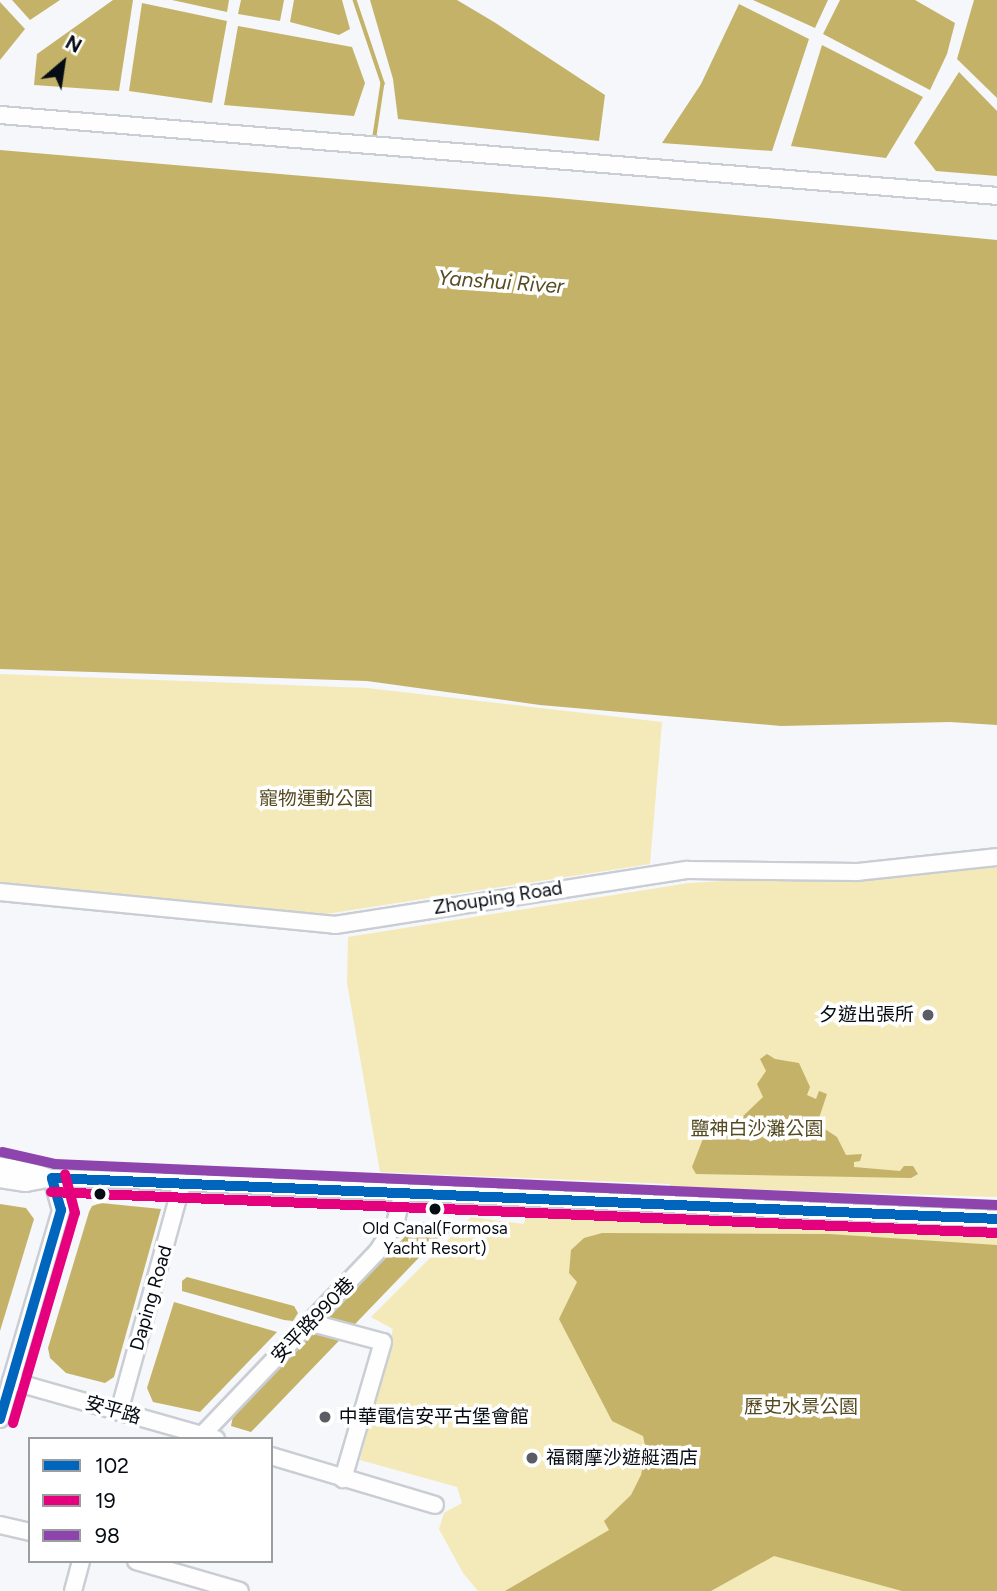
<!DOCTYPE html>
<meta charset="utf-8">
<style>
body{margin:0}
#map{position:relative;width:997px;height:1591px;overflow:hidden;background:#f5f7fa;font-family:Figtree,"Noto Sans TC",sans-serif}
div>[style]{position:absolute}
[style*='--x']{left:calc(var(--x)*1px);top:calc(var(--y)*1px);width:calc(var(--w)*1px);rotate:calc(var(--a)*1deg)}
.green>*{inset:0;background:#f4e9b8}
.water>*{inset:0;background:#c4b268}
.stream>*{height:3.5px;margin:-1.75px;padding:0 1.75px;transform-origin:1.75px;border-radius:1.75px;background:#c4b268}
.roads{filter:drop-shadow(2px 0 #caced4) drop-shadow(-2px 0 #caced4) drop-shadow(0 2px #caced4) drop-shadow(0 -2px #caced4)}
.minor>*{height:16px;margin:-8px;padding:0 8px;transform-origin:8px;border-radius:8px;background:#fefefe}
.bus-1>*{height:10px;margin:-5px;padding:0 5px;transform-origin:5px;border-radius:5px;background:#0065bd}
.bus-2>*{height:10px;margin:-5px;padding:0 5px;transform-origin:5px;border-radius:5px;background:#e5007d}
.bus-3>*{height:10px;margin:-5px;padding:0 5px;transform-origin:5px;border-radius:5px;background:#8e44ad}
.dots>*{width:19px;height:19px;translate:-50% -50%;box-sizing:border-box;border:4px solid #fff;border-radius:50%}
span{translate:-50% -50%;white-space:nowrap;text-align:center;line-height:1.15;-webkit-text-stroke:7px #fff;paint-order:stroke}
.bus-label{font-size:17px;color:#060c13}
.park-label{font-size:19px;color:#54491f}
.street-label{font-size:19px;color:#060c13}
.poi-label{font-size:19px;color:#060c13}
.right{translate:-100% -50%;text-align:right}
.left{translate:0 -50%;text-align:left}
.water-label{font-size:21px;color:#574c22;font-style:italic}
.legend{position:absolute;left:28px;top:1437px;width:245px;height:126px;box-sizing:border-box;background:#fff;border:2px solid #9b9ea1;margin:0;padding:9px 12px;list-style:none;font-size:21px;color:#060c13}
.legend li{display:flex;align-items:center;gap:14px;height:35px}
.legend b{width:35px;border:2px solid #9b9ea1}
.north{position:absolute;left:28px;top:28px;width:70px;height:70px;-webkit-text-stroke:5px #fff;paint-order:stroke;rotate:29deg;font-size:19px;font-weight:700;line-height:28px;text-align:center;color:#060c13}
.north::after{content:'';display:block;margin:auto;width:24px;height:32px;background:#060c13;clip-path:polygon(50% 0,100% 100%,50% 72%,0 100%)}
</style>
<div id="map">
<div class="green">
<i style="clip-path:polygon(0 674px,367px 688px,662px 722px,650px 864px,326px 914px,0 886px)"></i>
<i style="clip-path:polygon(997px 866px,997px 1197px,670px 1187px,670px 1184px,380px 1172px,347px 983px,348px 937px,689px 883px)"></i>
<i style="clip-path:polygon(527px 1210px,997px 1229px,997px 1591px,478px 1591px,463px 1573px,439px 1529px,444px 1513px,462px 1503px,457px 1487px,360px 1460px,393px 1329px,371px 1317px,471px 1217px,524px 1224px)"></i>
</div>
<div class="water">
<i style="clip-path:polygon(12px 0,60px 0,30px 20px)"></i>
<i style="clip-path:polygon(113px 0,133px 0,119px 91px,34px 85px,37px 54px)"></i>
<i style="clip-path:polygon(172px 0,229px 0,227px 12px)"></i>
<i style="clip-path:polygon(241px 0,284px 0,280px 21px,238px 14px)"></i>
<i style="clip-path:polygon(294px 0,342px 0,350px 29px,339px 35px,290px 22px)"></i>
<i style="clip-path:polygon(370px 0,457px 0,494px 22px,605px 95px,599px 141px,398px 119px,393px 79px)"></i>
<i style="clip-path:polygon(753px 0,828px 0,815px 28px)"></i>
<i style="clip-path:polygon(840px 0,915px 0,955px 23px,947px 54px,930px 90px,823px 34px)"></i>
<i style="clip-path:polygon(974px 0,997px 0,997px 98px,957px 59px)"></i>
<i style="clip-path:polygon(0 2px,25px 29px,0 60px)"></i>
<i style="clip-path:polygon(142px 3px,227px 21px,212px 103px,129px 91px)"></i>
<i style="clip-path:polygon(739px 4px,809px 39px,772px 151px,662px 143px,701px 84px)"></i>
<i style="clip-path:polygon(238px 26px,352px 47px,365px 83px,354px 116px,224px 105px)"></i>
<i style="clip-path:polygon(822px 45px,923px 97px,886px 158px,791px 146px)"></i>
<i style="clip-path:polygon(959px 72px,997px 111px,997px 176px,936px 171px,914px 143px)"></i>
<i style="clip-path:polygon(0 150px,547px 197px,997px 240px,997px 725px,950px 722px,781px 726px,540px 705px,367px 681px,0 669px)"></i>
<i style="clip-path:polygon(767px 1054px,775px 1059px,799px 1063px,810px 1087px,807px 1095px,816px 1099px,819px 1091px,827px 1094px,817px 1124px,837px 1137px,846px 1155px,862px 1154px,860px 1161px,854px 1162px,854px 1167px,900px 1171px,904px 1166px,913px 1166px,918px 1174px,911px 1178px,696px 1174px,692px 1167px,711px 1118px,740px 1119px,763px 1097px,757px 1084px,766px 1071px,760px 1059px)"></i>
<i style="clip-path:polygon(101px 1203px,161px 1209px,114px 1377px,105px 1383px,66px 1373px,50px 1358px,48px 1348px,89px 1212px,92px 1206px)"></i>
<i style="clip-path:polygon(0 1204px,26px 1208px,34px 1219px,0 1331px)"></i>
<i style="clip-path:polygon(419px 1222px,463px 1226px,435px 1241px,251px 1432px,231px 1426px,233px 1416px)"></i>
<i style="clip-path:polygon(602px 1233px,829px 1234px,997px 1245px,997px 1591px,902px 1591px,774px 1556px,711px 1591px,505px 1591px,609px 1530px,604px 1521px,631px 1495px,641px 1475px,646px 1450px,643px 1436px,612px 1421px,559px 1319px,577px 1282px,569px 1273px,571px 1250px,584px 1238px)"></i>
<i style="clip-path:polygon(187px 1277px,294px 1306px,298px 1313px,293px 1321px,284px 1320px,182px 1291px,182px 1281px)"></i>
<i style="clip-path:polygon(174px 1302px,277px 1332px,200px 1412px,153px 1402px,147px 1388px)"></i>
</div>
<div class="stream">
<i style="--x:355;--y:0;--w:88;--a:71.4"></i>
<i style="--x:383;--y:83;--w:54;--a:98.6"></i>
</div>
<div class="roads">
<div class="minor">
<i style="--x:0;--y:115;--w:1000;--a:4.64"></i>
<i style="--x:0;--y:892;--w:337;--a:5.6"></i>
<i style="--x:335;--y:925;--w:357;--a:-8.9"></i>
<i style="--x:688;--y:870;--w:169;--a:0.7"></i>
<i style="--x:857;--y:872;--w:141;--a:-6.1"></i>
<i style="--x:0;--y:1166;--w:28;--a:8"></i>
<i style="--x:28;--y:1170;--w:23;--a:20"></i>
<i style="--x:0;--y:1179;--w:26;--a:9"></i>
<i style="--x:26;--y:1183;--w:26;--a:-11"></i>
<i style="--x:52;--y:1178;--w:77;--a:1.5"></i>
<i style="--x:129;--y:1180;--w:869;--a:2.57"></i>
<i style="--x:312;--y:1323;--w:73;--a:15"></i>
<i style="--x:383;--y:1342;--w:143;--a:106.3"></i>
<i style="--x:11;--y:1381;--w:213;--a:15.8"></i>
<i style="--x:119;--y:1412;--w:238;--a:-74.6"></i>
<i style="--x:0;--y:1419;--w:218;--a:-73.7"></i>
<i style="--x:61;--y:1210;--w:33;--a:-106"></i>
<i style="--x:203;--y:1434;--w:252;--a:-46.3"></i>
<i style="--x:377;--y:1252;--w:33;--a:-57"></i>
<i style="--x:395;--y:1224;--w:25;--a:-76"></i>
<i style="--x:401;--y:1200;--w:9;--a:-96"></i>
<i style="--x:271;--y:1456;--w:171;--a:16.6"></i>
<i style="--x:0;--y:1525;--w:31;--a:13"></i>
<i style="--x:136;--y:1561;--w:108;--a:16.1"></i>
<i style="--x:73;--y:1591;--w:31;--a:-75"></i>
</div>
</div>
<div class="bus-1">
<i style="--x:52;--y:1178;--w:946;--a:2.48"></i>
<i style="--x:0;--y:1419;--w:218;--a:-73.7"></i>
<i style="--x:61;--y:1210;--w:33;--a:-106"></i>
</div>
<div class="bus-2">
<i style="--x:51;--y:1192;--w:946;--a:2.48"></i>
<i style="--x:13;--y:1423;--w:219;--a:-73.6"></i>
<i style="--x:75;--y:1213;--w:40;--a:-104.4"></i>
</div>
<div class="bus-3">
<i style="--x:2;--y:1152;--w:54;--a:12.8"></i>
<i style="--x:55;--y:1164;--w:943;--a:2.49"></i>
</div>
<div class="dots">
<i style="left:928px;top:1015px;background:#5a5e64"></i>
<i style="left:100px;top:1194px;background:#060c13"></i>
<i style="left:435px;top:1209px;background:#060c13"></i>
<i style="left:325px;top:1417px;background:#5a5e64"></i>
<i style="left:532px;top:1458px;background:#5a5e64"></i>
</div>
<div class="bus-label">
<span style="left:435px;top:1239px">Old Canal(Formosa<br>Yacht Resort)</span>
</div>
<div class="park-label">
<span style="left:316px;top:799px">寵物運動公園</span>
<span style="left:757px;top:1129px">鹽神白沙灘公園</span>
<span style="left:801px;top:1407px">歷史水景公園</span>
</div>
<div class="street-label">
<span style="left:498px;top:898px;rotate:-9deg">Zhouping Road</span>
<span style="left:151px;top:1298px;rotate:-74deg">Daping Road</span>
<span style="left:313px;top:1320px;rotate:-46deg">安平路990巷</span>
<span style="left:113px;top:1410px;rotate:16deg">安平路</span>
</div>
<div class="poi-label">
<span class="right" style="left:914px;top:1015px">夕遊出張所</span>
<span class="left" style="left:339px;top:1417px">中華電信安平古堡會館</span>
<span class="left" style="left:546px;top:1458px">福爾摩沙遊艇酒店</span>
</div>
<div class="water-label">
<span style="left:501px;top:282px;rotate:4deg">Yanshui River</span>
</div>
<ul class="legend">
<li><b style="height:9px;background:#0065bd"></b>102</li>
<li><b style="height:9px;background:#e5007d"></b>19</li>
<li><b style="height:9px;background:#8e44ad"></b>98</li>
</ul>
<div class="north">N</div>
</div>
